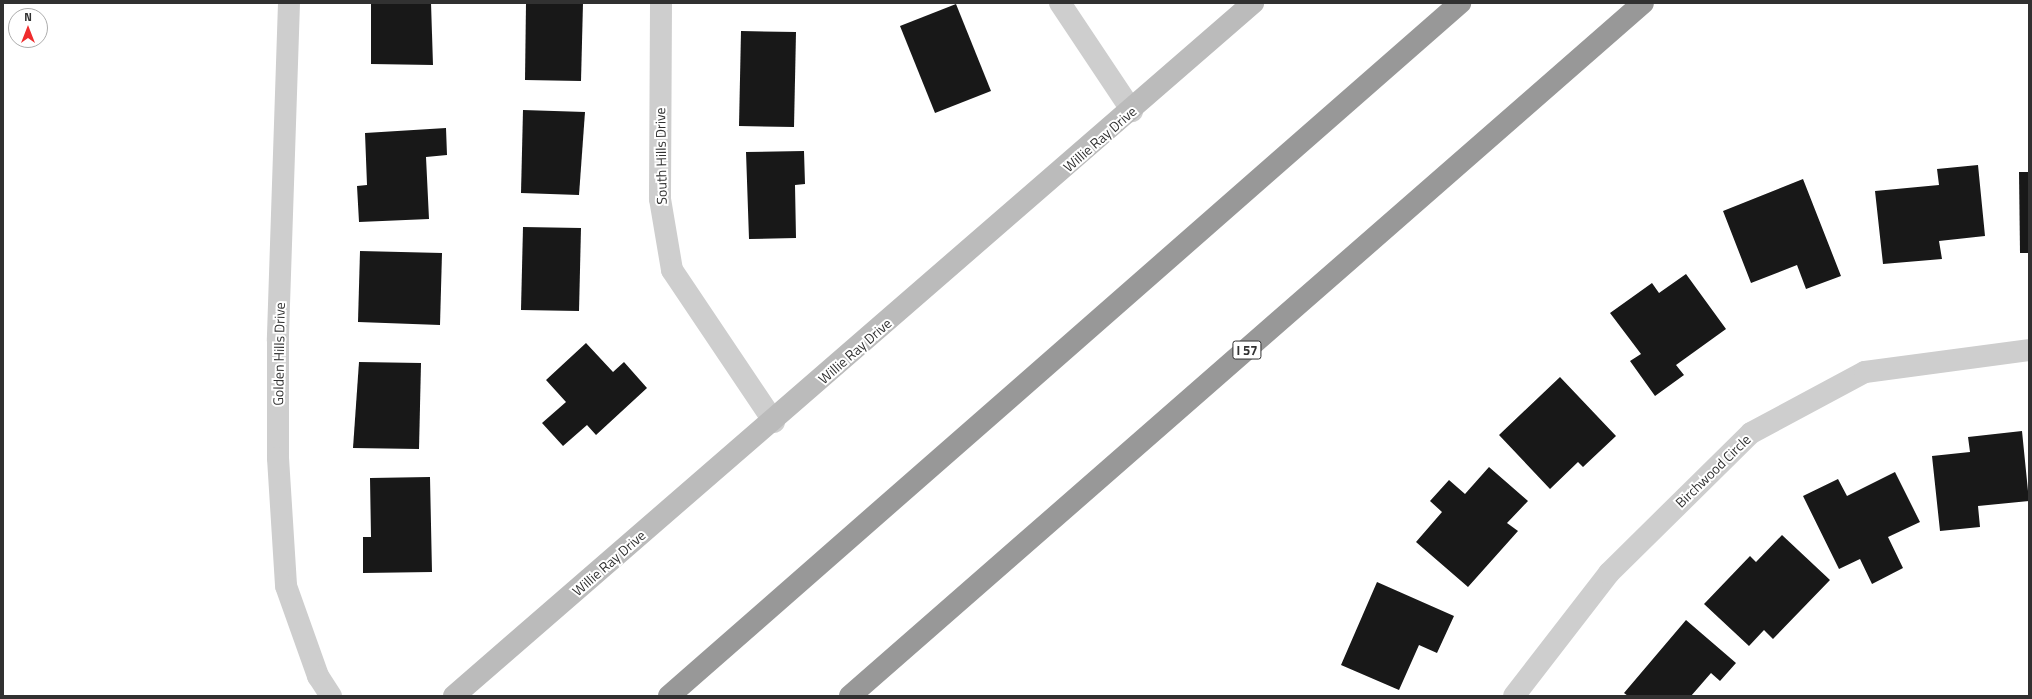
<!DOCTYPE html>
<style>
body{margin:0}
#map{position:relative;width:2032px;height:699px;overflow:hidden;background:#fff;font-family:"Titillium Web",sans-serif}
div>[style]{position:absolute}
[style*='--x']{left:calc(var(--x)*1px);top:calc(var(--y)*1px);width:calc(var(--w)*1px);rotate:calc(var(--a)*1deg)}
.building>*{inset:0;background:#181818}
.street>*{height:22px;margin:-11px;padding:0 11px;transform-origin:11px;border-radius:11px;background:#cecece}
.secondary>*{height:22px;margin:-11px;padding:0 11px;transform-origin:11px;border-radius:11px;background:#bbb}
.highway>*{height:22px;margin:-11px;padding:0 11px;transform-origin:11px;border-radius:11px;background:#989898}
span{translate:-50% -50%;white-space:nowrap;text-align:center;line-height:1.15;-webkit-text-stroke:4px #fff;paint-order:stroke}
.shield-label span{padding:1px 3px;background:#fff;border:1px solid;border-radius:3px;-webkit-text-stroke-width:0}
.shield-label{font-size:13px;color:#313131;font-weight:700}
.street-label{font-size:14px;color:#313131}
.frame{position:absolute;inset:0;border:4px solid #313131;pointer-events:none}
.north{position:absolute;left:8px;top:8px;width:40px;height:40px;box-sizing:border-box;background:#fff;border:1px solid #adadad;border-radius:50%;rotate:0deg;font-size:11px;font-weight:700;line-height:16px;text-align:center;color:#313131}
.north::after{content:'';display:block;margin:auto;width:14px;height:18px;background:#ef2c2d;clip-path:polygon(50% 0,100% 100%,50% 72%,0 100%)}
</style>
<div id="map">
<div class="building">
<i style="clip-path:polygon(371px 3px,431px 3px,433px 65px,371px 64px)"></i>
<i style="clip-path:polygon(526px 3px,583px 3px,581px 81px,525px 80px)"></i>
<i style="clip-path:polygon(956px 4px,991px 91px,935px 113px,900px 26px)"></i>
<i style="clip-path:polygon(741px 31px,796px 32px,794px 127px,739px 126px)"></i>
<i style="clip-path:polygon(523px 110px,585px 112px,579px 195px,521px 193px)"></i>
<i style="clip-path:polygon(446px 128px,447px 155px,426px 157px,429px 219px,359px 222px,357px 186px,367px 185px,365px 133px)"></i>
<i style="clip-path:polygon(804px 151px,805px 184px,795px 185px,796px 238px,749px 239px,746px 152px)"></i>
<i style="clip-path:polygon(1978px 165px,1985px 236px,1939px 241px,1942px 259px,1883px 264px,1875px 191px,1939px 185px,1937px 169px)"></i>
<i style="clip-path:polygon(2019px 172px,2029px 172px,2029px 253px,2020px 253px)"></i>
<i style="clip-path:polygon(1803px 179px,1841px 276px,1806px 289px,1797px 265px,1751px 283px,1723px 211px)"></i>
<i style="clip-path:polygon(523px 227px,581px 228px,579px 311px,521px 310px)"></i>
<i style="clip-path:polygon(360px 251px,442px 253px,440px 325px,358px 322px)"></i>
<i style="clip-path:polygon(1686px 274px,1726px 329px,1676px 365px,1684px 375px,1655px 396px,1630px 361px,1641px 354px,1610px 313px,1652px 283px,1659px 293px)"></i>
<i style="clip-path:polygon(586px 343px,613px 372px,624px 362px,647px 388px,596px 435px,587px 425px,563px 446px,542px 423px,566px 402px,546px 380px)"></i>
<i style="clip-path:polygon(359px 362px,421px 363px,419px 449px,353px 448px)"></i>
<i style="clip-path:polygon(1560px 377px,1616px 436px,1583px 467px,1578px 462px,1550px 489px,1499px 435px)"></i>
<i style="clip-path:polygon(2022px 431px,2029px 501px,1978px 506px,1980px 527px,1940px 531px,1932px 456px,1970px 452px,1968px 437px)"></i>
<i style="clip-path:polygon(1489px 467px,1528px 501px,1507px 523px,1518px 531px,1468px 587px,1416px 542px,1442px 512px,1430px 501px,1449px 480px,1465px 494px)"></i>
<i style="clip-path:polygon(1895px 472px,1920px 522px,1888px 537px,1903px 568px,1872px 584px,1860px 559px,1839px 569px,1803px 496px,1838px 479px,1847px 496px)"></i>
<i style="clip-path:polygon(430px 477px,432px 572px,363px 573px,363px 537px,371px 537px,370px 478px)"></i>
<i style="clip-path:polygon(1782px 535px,1830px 580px,1773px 639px,1764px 630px,1749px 646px,1704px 604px,1750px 556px,1756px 562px)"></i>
<i style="clip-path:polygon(1377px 582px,1454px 616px,1437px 653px,1419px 645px,1399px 690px,1341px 665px)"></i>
<i style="clip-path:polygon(1686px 620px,1736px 663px,1720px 681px,1711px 673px,1691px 696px,1628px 696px,1624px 693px)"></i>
</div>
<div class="street">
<i style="--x:289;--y:3;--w:338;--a:91.9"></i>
<i style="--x:278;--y:341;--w:117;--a:90"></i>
<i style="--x:278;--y:458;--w:128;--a:86.4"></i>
<i style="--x:286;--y:586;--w:96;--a:70.4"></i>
<i style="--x:318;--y:676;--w:24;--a:57"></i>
<i style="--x:661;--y:3;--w:196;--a:90.3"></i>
<i style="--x:660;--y:199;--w:72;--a:80.4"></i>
<i style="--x:672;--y:270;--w:183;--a:56.1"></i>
<i style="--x:1060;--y:3;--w:130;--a:56.3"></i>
<i style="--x:1514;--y:696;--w:155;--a:-52.3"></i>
<i style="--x:1609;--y:573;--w:199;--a:-44.6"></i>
<i style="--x:1751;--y:433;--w:129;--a:-28.2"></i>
<i style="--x:1865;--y:372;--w:165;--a:-7.6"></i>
</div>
<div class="secondary">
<i style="--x:454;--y:696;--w:1058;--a:-40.94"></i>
</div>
<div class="highway">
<i style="--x:669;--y:696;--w:1052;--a:-41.22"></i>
<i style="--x:850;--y:696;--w:1053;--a:-41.15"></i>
</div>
<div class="shield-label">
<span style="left:1247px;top:350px">I 57</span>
</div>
<div class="street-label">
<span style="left:1100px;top:139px;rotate:-41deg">Willie Ray Drive</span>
<span style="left:661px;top:156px;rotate:-91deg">South Hills Drive</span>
<span style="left:855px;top:351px;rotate:-41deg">Willie Ray Drive</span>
<span style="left:279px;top:354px;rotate:-89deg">Golden Hills Drive</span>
<span style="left:1713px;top:471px;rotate:-44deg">Birchwood Circle</span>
<span style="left:609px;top:563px;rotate:-41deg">Willie Ray Drive</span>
</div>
<div class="frame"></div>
<div class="north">N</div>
</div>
